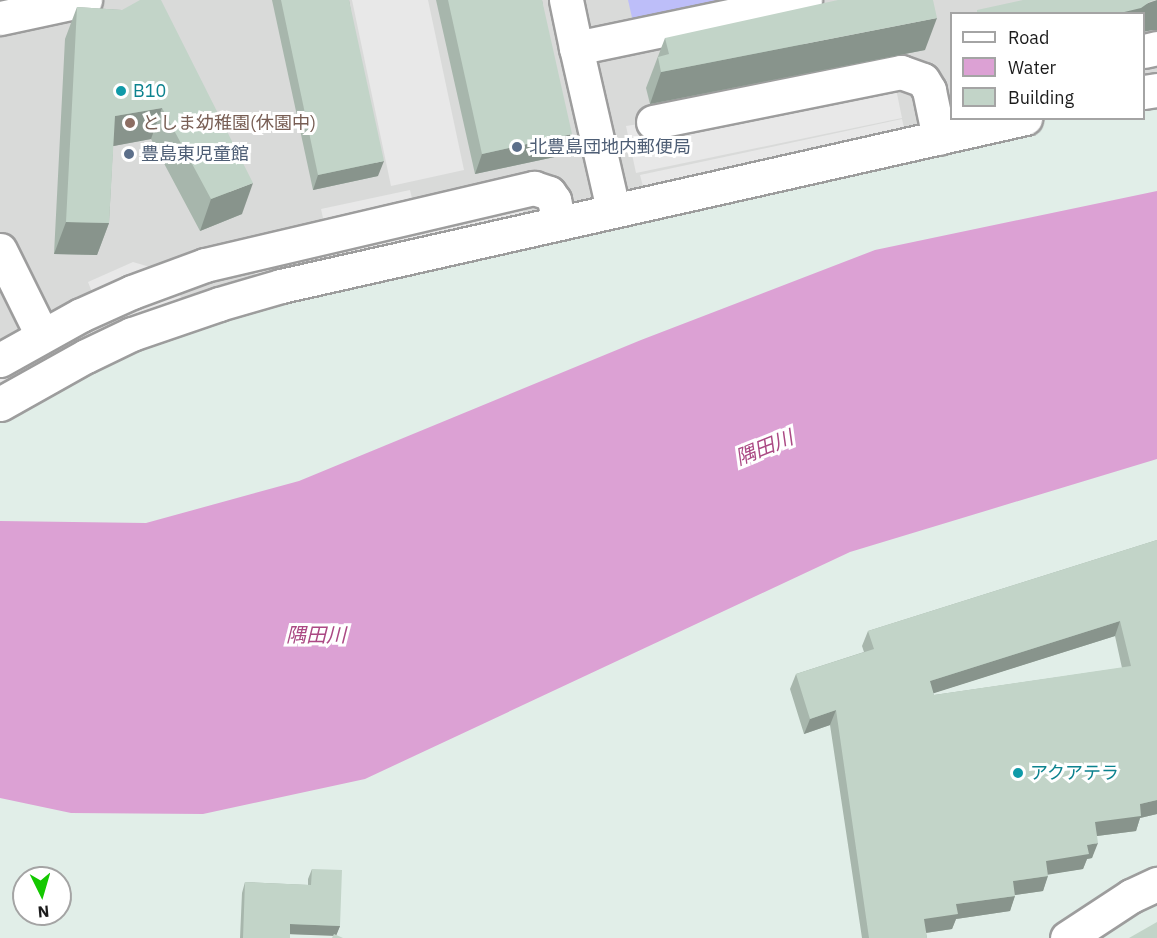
<!DOCTYPE html>
<meta charset="utf-8">
<style>
body{margin:0}
#map{position:relative;width:1157px;height:938px;overflow:hidden;background:#e1eee8;font-family:"IBM Plex Sans","Noto Sans JP",sans-serif}
div>[style]{position:absolute}
[style*='--x']{left:calc(var(--x)*1px);top:calc(var(--y)*1px);width:calc(var(--w)*1px);rotate:calc(var(--a)*1deg)}
.residential>*{inset:0;background:#d9dad9}
.park>*{inset:0;background:#bdbef9}
.parking>*{inset:0;background:#e8e8e8}
.water>*{inset:0;background:#dca1d4}
.roads{filter:drop-shadow(2px 0 #9d9d9d) drop-shadow(-2px 0 #9d9d9d) drop-shadow(0 2px #9d9d9d) drop-shadow(0 -2px #9d9d9d)}
.minor>*{height:33px;margin:-16.5px;padding:0 16.5px;transform-origin:16.5px;border-radius:16.5px;background:#fff}
.wall>*{inset:0;background:#a7b6ac}
.shaded-wall>*{inset:0;background:#88948c}
.building>*{inset:0;background:#c2d4c8}
.dots>*{width:16px;height:16px;translate:-50% -50%;box-sizing:border-box;border:3px solid #fff;border-radius:50%}
span{translate:-50% -50%;white-space:nowrap;text-align:center;line-height:1.15;-webkit-text-stroke:6px #fff;paint-order:stroke}
.culture-label{font-size:18px;color:#0d838f}
.left{translate:0 -50%;text-align:left}
.education-label{font-size:18px;color:#785e54}
.service-label{font-size:18px;color:#4e5e75}
.water-label{font-size:20px;color:#ab4984;font-style:italic}
.legend{position:absolute;left:950px;top:12px;width:195px;height:108px;box-sizing:border-box;background:#fff;border:2px solid #a4a4a4;margin:0;padding:8px 10px;list-style:none;font-size:18px;color:#1c1c1c}
.legend li{display:flex;align-items:center;gap:12px;height:30px}
.legend b{width:30px;border:2px solid #a4a4a4}
.north{position:absolute;left:12px;top:866px;width:60px;height:60px;box-sizing:border-box;background:#fff;border:2px solid #a4a4a4;border-radius:50%;rotate:175deg;font-size:16px;font-weight:700;line-height:24px;text-align:center;color:#1c1c1c}
.north::after{content:'';display:block;margin:auto;width:21px;height:27px;background:#14c800;clip-path:polygon(50% 0,100% 100%,50% 72%,0 100%)}
</style>
<div id="map">
<div class="residential">
<i style="clip-path:polygon(0 0,1157px 0,1157px 80px,1144px 83px,1144px 14px,952px 14px,952px 118px,541px 217px,0 392px)"></i>
</div>
<div class="park">
<i style="clip-path:polygon(628px 0,744px 0,633px 22px)"></i>
</div>
<div class="parking">
<i style="clip-path:polygon(352px 0,428px 0,464px 170px,391px 186px)"></i>
<i style="clip-path:polygon(895px 84px,902px 118px,636px 173px,626px 126px)"></i>
<i style="clip-path:polygon(902px 119px,906px 137px,645px 194px,640px 175px)"></i>
<i style="clip-path:polygon(410px 190px,414px 207px,325px 227px,321px 209px)"></i>
<i style="clip-path:polygon(523px 202px,525px 221px,257px 283px,253px 263px)"></i>
<i style="clip-path:polygon(133px 262px,160px 270px,94px 297px,88px 282px)"></i>
<i style="clip-path:polygon(177px 287px,183px 304px,73px 351px,65px 335px)"></i>
<i style="clip-path:polygon(31px 354px,40px 370px,0 391px,0 372px)"></i>
</div>
<div class="water">
<i style="clip-path:polygon(1157px 191px,1157px 459px,850px 552px,365px 779px,203px 814px,71px 813px,0 798px,0 521px,146px 523px,299px 481px,641px 340px,875px 250px)"></i>
</div>
<div class="roads">
<div class="minor">
<i style="--x:566;--y:0;--w:49;--a:78.2"></i>
<i style="--x:0;--y:18;--w:87;--a:-12"></i>
<i style="--x:1144;--y:51;--w:13;--a:-13"></i>
<i style="--x:1144;--y:92;--w:13;--a:-9"></i>
<i style="--x:653;--y:122;--w:253;--a:-11.4"></i>
<i style="--x:901;--y:72;--w:23;--a:20"></i>
<i style="--x:923;--y:80;--w:12;--a:59"></i>
<i style="--x:929;--y:90;--w:49;--a:78.2"></i>
<i style="--x:613;--y:209;--w:165;--a:-102.9"></i>
<i style="--x:576;--y:48;--w:234;--a:-11.8"></i>
<i style="--x:0;--y:250;--w:95;--a:63.7"></i>
<i style="--x:0;--y:360;--w:93;--a:-29.1"></i>
<i style="--x:81;--y:315;--w:56;--a:-24.3"></i>
<i style="--x:132;--y:292;--w:78;--a:-20.3"></i>
<i style="--x:205;--y:265;--w:338;--a:-13.2"></i>
<i style="--x:534;--y:188;--w:16;--a:18"></i>
<i style="--x:549;--y:193;--w:9;--a:54"></i>
<i style="--x:554;--y:200;--w:22;--a:77"></i>
<i style="--x:0;--y:404;--w:98;--a:-29.2"></i>
<i style="--x:86;--y:356;--w:51;--a:-25.6"></i>
<i style="--x:132;--y:334;--w:92;--a:-19"></i>
<i style="--x:219;--y:304;--w:65;--a:-16.2"></i>
<i style="--x:281;--y:286;--w:763;--a:-12.72"></i>
<i style="--x:1067;--y:938;--w:77;--a:-33.3"></i>
<i style="--x:1131;--y:896;--w:29;--a:-25"></i>
</div>
</div>
<div class="wall">
<i style="clip-path:polygon(272px 0,349px 0,378px 176px,313px 190px)"></i>
<i style="clip-path:polygon(436px 0,542px 0,564px 155px,475px 174px)"></i>
<i style="clip-path:polygon(77px 7px,122px 10px,242px 214px,200px 231px,151px 139px,113px 146px,109px 223px,97px 255px,54px 254px,65px 39px)"></i>
<i style="clip-path:polygon(665px 38px,925px 50px,650px 104px,646px 88px)"></i>
<i style="clip-path:polygon(evenodd,1157px 540px,1157px 814px,1140px 818px,1136px 831px,1097px 836px,1092px 858px,1087px 859px,1083px 869px,1048px 874px,1043px 891px,1015px 895px,1010px 911px,956px 919px,952px 929px,926px 933px,927px 938px,862px 938px,830px 725px,804px 734px,790px 689px,796px 674px,864px 652px,862px 646px,868px 631px,1157px 540px,1115px 636px,1122px 668px,934px 695px,933px 693px,1115px 636px)"></i>
<i style="clip-path:polygon(312px 869px,340px 926px,336px 935px,290px 934px,290px 938px,240px 938px,242px 893px,245px 882px,308px 885px,308px 879px)"></i>
</div>
<div class="shaded-wall">
<i style="clip-path:polygon(1157px 0,1157px 30px,1153px 30px,1143px 32px,1143px 14px,1116px 14px)"></i>
<i style="clip-path:polygon(937px 18px,925px 50px,650px 104px,661px 72px)"></i>
<i style="clip-path:polygon(162px 108px,151px 139px,103px 148px,115px 116px)"></i>
<i style="clip-path:polygon(572px 134px,564px 155px,475px 174px,482px 154px)"></i>
<i style="clip-path:polygon(384px 161px,378px 176px,313px 190px,318px 175px)"></i>
<i style="clip-path:polygon(253px 183px,242px 214px,200px 231px,211px 199px)"></i>
<i style="clip-path:polygon(66px 222px,109px 223px,97px 255px,54px 254px)"></i>
<i style="clip-path:polygon(1120px 621px,1115px 636px,925px 696px,930px 681px)"></i>
<i style="clip-path:polygon(836px 710px,830px 725px,804px 734px,810px 719px)"></i>
<i style="clip-path:polygon(1157px 800px,1157px 814px,1140px 818px,1136px 831px,1089px 837px,1095px 822px,1140px 804px)"></i>
<i style="clip-path:polygon(1098px 843px,1092px 858px,1087px 859px,1083px 869px,1040px 876px,1046px 861px,1087px 845px)"></i>
<i style="clip-path:polygon(1048px 876px,1043px 891px,1008px 896px,1013px 881px)"></i>
<i style="clip-path:polygon(1015px 896px,1010px 911px,956px 919px,952px 929px,918px 934px,924px 919px,956px 904px)"></i>
<i style="clip-path:polygon(290px 924px,340px 926px,336px 936px,286px 934px)"></i>
</div>
<div class="building">
<i style="clip-path:polygon(140px 0,161px 0,253px 183px,211px 199px,162px 108px,115px 116px,109px 223px,66px 222px,77px 7px,122px 10px)"></i>
<i style="clip-path:polygon(281px 0,349px 0,384px 161px,318px 175px)"></i>
<i style="clip-path:polygon(448px 0,542px 0,572px 134px,482px 154px)"></i>
<i style="clip-path:polygon(838px 0,933px 0,937px 18px,661px 72px,658px 57px,669px 54px,665px 38px)"></i>
<i style="clip-path:polygon(1023px 0,1156px 0,1151px 1px,1141px 8px,1116px 14px,977px 14px,977px 10px)"></i>
<i style="clip-path:polygon(evenodd,1157px 540px,1157px 800px,1140px 804px,1141px 816px,1095px 822px,1098px 843px,1087px 845px,1089px 854px,1046px 861px,1048px 876px,1013px 881px,1015px 896px,956px 904px,958px 914px,924px 919px,927px 938px,869px 938px,836px 710px,810px 719px,796px 674px,874px 649px,868px 631px,1157px 540px,1120px 621px,1131px 666px,934px 695px,930px 681px,1120px 621px)"></i>
<i style="clip-path:polygon(312px 869px,342px 870px,340px 926px,290px 924px,290px 938px,243px 938px,245px 882px,311px 885px)"></i>
<i style="clip-path:polygon(1157px 922px,1157px 938px,1129px 938px)"></i>
<i style="clip-path:polygon(334px 934px,343px 938px,332px 938px)"></i>
</div>
<div class="dots">
<i style="left:121px;top:91px;background:#0f9aa8"></i>
<i style="left:130px;top:123px;background:#8d6e63"></i>
<i style="left:517px;top:147px;background:#5c6f8a"></i>
<i style="left:129px;top:154px;background:#5c6f8a"></i>
<i style="left:1018px;top:773px;background:#0f9aa8"></i>
</div>
<div class="culture-label">
<span class="left" style="left:133px;top:91px">B10</span>
<span class="left" style="left:1030px;top:773px">アクアテラ</span>
</div>
<div class="education-label">
<span class="left" style="left:142px;top:123px">としま幼稚園(休園中)</span>
</div>
<div class="service-label">
<span class="left" style="left:529px;top:147px">北豊島団地内郵便局</span>
<span class="left" style="left:141px;top:154px">豊島東児童館</span>
</div>
<div class="water-label">
<span style="left:764px;top:447px;rotate:-22deg">隅田川</span>
<span style="left:316px;top:634px">隅田川</span>
</div>
<ul class="legend">
<li><b style="height:8px;background:#fff"></b>Road</li>
<li><b style="height:16px;background:#dca1d4"></b>Water</li>
<li><b style="height:16px;background:#c2d4c8"></b>Building</li>
</ul>
<div class="north">N</div>
</div>
